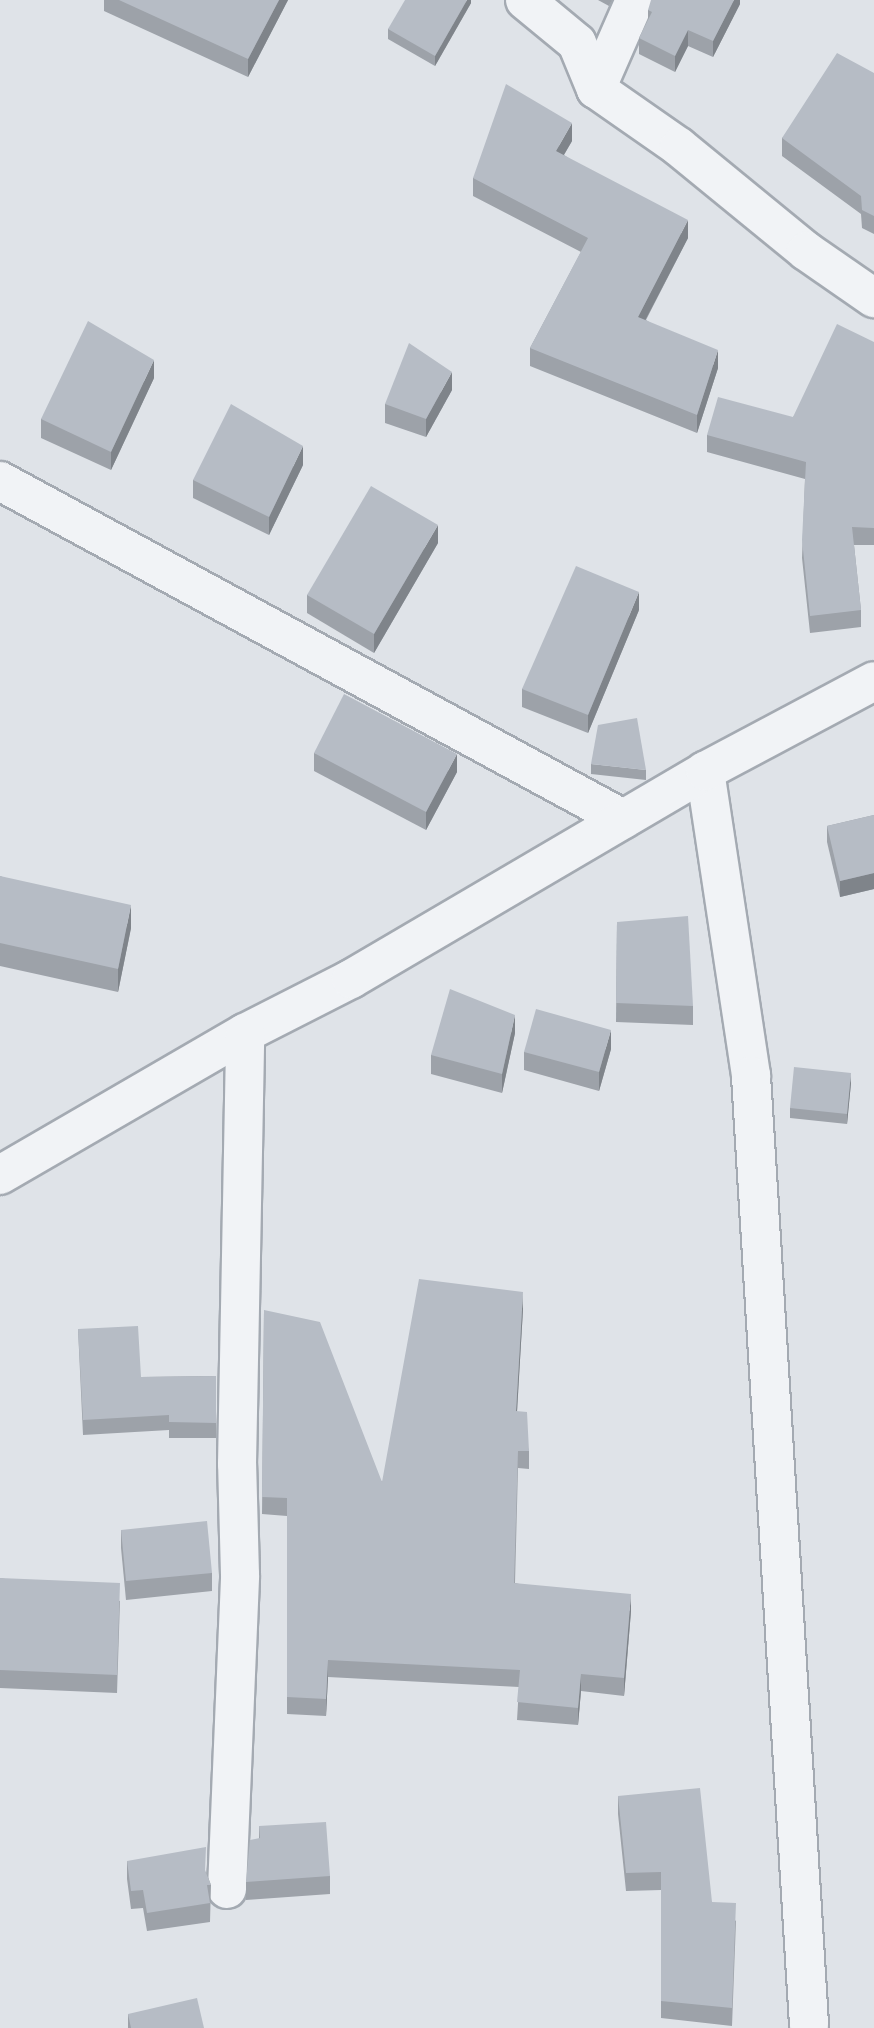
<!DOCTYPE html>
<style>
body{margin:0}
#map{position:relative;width:874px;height:2028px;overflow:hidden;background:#dfe3e8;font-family:"Roboto Condensed",sans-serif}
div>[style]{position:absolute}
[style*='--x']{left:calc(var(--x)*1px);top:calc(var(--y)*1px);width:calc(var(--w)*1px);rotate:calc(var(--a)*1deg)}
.roads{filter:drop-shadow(2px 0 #a4aab2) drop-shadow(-2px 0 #a4aab2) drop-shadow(0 2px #a4aab2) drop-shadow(0 -2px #a4aab2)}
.street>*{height:38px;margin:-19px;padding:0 19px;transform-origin:19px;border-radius:19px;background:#f1f3f6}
.wall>*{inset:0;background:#9da2a9}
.shaded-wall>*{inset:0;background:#7f848a}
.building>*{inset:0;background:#b6bcc5}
span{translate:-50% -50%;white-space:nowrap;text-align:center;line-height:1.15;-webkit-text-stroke:7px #eef1f6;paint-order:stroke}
</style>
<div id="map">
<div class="roads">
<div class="street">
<i style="--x:525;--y:0;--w:67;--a:39.6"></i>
<i style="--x:577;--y:43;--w:50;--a:67.6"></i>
<i style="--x:596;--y:89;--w:101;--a:34.9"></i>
<i style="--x:679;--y:147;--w:164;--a:39.3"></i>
<i style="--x:806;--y:251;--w:83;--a:34.7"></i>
<i style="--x:596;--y:89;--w:97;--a:-66.3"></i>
<i style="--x:0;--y:481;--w:709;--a:28.48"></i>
<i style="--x:705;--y:771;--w:308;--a:81.4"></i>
<i style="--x:751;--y:1076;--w:951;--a:86.5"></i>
<i style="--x:0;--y:1175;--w:283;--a:-30.1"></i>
<i style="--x:245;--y:1033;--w:119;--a:-27"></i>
<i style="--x:351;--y:979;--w:411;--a:-30.4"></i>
<i style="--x:705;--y:771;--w:191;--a:-28"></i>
<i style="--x:227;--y:1889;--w:314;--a:-87.6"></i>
<i style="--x:240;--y:1575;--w:111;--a:-91.5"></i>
<i style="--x:237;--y:1464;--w:431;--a:-88.9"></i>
</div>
</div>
<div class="wall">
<i style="clip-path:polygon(104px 0,288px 0,248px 77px,104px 11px)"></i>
<i style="clip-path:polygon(471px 0,471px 3px,435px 66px,388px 39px,388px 29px)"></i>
<i style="clip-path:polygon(598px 0,612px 0,609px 6px)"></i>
<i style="clip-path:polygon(740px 0,740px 4px,713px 57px,688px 46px,675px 72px,639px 54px,639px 38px,648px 22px,648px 10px)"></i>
<i style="clip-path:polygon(874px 73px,874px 234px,862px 228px,861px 214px,782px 156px,782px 138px)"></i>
<i style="clip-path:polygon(572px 141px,564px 155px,688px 238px,646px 320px,718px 368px,697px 433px,530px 366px,530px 348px,581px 252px,473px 196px,473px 178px)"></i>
<i style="clip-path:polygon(874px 342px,874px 545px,854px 545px,861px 610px,861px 627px,810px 633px,802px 558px,805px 479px,707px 452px,707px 435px,793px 417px)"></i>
<i style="clip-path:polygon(154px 378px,111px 470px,41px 438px,41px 419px)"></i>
<i style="clip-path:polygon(452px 390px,426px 437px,385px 423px,385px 404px)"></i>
<i style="clip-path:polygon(303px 465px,269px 535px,193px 498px,193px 480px)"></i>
<i style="clip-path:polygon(438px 543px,374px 653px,307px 613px,307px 595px)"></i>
<i style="clip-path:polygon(639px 610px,588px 733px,522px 707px,522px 689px)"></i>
<i style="clip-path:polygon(314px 753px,457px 772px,426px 830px,314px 771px)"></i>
<i style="clip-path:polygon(591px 764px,646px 770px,646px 780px,591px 774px)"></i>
<i style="clip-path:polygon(874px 815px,874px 889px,840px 897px,827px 842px,827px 826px)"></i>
<i style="clip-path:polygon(0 876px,131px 928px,118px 992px,0 966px)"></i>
<i style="clip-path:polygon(617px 922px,693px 1006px,693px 1025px,616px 1022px)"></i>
<i style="clip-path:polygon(515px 1033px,502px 1093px,431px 1074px,431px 1055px)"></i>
<i style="clip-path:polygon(611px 1049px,599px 1091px,524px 1070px,524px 1052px)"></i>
<i style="clip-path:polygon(851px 1083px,847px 1124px,790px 1118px,790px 1108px)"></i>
<i style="clip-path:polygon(523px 1309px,517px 1411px,529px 1451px,529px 1469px,518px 1468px,515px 1583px,631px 1611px,624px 1696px,581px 1691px,578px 1725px,517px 1720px,519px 1687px,328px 1677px,326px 1716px,287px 1714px,287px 1516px,262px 1514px,264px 1310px,382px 1482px)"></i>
<i style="clip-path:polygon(78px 1329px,141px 1377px,216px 1376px,216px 1438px,169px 1438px,169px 1430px,83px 1435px)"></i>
<i style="clip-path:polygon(121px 1530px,212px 1573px,212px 1591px,126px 1600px,121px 1548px)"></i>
<i style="clip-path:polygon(0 1578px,120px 1601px,117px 1693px,0 1688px)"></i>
<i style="clip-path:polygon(618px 1796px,712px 1902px,736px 1921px,732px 2026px,661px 2018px,661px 1890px,626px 1891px,618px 1814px)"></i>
<i style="clip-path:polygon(259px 1826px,330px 1876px,330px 1894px,246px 1900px,246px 1882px,259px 1838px)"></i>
<i style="clip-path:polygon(127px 1861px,206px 1872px,211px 1885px,210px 1922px,147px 1931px,143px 1908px,131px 1909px,127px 1879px)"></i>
<i style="clip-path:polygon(128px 2014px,204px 2028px,128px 2028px)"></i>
</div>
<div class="shaded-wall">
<i style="clip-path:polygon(279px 0,288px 0,248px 77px,248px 59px)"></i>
<i style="clip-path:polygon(467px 0,471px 0,471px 3px,435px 66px,435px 56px)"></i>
<i style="clip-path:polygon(734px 0,740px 0,740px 4px,713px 57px,713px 41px)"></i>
<i style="clip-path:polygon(688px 30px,688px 46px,675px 72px,675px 56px)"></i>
<i style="clip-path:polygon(572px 123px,572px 141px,556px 168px,556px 151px)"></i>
<i style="clip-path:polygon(688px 220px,688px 238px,638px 334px,638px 317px)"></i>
<i style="clip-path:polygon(718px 350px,718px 368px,697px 433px,697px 415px)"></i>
<i style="clip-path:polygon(154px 360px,154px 378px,111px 470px,111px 452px)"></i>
<i style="clip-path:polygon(452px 372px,452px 390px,426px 437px,426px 419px)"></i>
<i style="clip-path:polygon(303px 446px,303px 465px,269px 535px,269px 517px)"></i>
<i style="clip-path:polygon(438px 525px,438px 543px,374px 653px,374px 634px)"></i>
<i style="clip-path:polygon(639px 592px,639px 610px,588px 733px,588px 715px)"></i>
<i style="clip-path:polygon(457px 754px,457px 772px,426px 830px,426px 812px)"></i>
<i style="clip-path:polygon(874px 873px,874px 889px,840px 897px,840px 881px)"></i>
<i style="clip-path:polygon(131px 905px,131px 928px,118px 992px,118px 969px)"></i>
<i style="clip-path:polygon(515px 1015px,515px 1033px,502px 1093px,502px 1074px)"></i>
<i style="clip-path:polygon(611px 1030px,611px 1049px,599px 1091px,599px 1072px)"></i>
<i style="clip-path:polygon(851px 1073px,851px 1083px,847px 1124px,847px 1114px)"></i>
<i style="clip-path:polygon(523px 1292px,523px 1309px,516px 1429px,516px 1411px)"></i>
<i style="clip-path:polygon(631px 1594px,631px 1611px,624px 1696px,624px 1678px)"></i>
<i style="clip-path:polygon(328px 1660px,328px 1677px,326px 1716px,326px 1699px)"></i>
<i style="clip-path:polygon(581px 1674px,581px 1691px,578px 1725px,578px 1708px)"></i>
</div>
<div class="building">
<i style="clip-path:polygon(119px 0,279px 0,248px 59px)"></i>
<i style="clip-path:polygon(405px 0,467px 0,435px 56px,388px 29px)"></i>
<i style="clip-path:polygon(651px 0,734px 0,713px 41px,688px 30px,675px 56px,639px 38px,652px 12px,648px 10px)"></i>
<i style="clip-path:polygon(837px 53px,874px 73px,874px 216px,862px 210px,861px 196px,782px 138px)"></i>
<i style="clip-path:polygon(506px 84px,572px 123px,556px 151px,688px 220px,638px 317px,718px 350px,697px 415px,530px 348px,588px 238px,473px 178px)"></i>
<i style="clip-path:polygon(88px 321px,154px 360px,111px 452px,41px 419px)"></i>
<i style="clip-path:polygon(837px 324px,874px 342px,874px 528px,852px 527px,861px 610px,810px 616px,802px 540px,806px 462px,707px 435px,718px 397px,793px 417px)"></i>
<i style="clip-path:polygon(409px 343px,452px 372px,426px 419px,385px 404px)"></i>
<i style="clip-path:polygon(231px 404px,303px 446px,269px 517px,193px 480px)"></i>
<i style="clip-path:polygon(371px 486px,438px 525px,374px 634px,307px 595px)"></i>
<i style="clip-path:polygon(576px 566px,639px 592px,588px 715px,522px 689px)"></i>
<i style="clip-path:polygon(344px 694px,457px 754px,426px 812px,314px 753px)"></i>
<i style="clip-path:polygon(637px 718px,646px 770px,591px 764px,598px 725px)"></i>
<i style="clip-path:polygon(874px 815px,874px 873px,840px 881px,827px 826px)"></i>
<i style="clip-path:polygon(0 876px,131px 905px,118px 969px,0 943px)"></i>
<i style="clip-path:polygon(688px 916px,693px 1006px,616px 1003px,617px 922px)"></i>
<i style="clip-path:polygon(450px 989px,515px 1015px,502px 1074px,431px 1055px)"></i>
<i style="clip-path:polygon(536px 1009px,611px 1030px,599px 1072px,524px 1052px)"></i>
<i style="clip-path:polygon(794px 1067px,851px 1073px,847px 1114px,790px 1108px)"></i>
<i style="clip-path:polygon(419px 1279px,523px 1292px,516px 1411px,527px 1412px,529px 1451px,518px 1451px,514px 1583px,631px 1594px,624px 1678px,581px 1674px,578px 1708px,517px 1702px,520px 1670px,328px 1660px,326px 1699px,287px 1697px,287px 1498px,262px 1497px,264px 1310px,320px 1322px,382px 1482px)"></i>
<i style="clip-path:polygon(138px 1326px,141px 1377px,216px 1376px,216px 1423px,169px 1422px,169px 1415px,83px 1420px,78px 1329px)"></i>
<i style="clip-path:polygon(207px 1521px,212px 1573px,126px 1581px,121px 1530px)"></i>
<i style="clip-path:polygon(0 1578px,120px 1583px,117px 1675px,0 1670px)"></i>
<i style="clip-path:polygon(700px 1788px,712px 1902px,736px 1903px,732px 2008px,661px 2001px,661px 1872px,626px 1873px,618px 1796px)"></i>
<i style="clip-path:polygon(326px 1822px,330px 1876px,246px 1882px,250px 1840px,260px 1838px,259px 1826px)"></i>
<i style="clip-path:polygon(206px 1847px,205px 1870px,211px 1885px,207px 1885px,210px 1903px,147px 1913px,143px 1890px,131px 1891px,127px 1861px)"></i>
<i style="clip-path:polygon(197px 1998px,204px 2028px,131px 2028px,128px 2014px)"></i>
</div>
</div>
